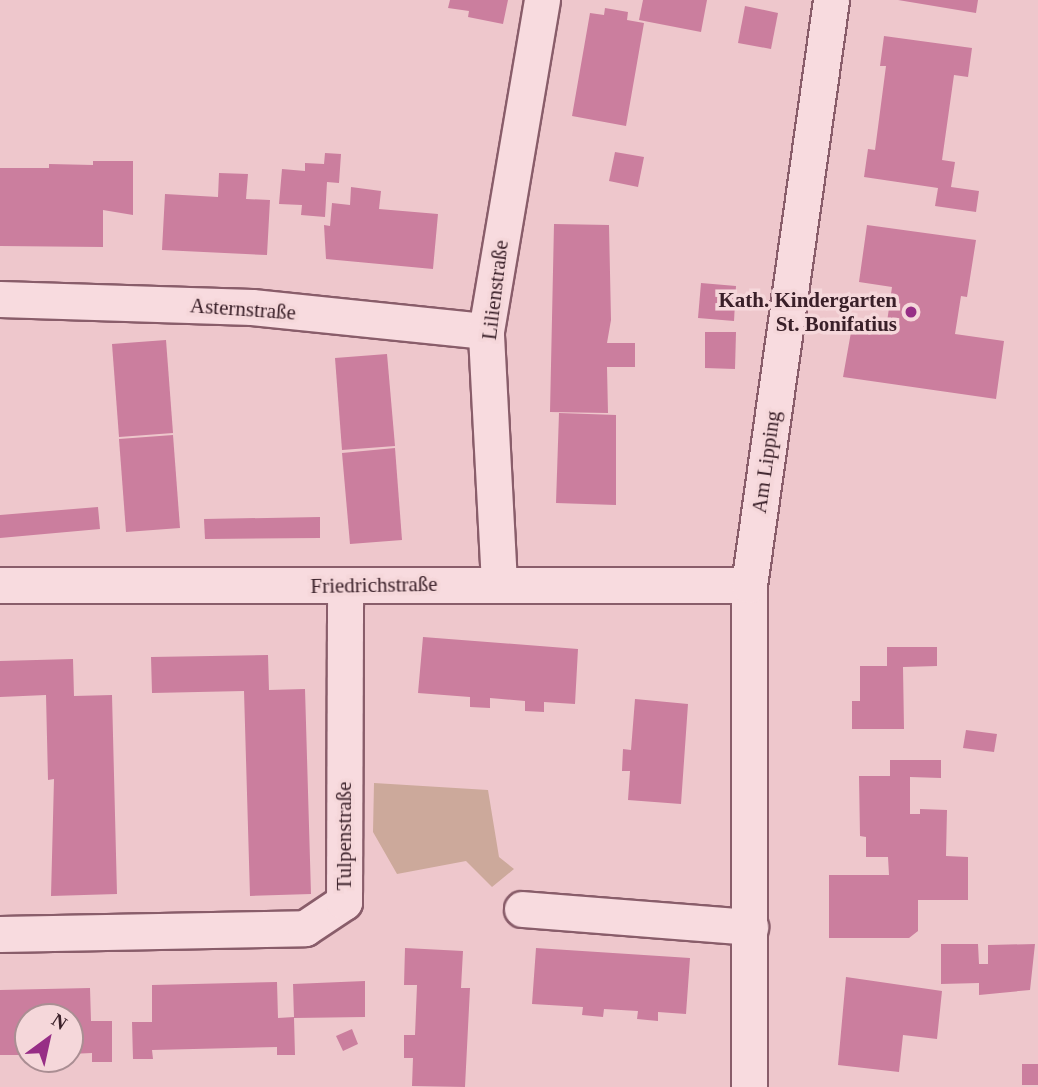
<!DOCTYPE html>
<meta charset="utf-8">
<style>
body{margin:0}
#map{position:relative;width:1038px;height:1087px;overflow:hidden;background:#eec7cc;font-family:"Times New Roman",serif}
div>[style]{position:absolute}
[style*='--x']{left:calc(var(--x)*1px);top:calc(var(--y)*1px);width:calc(var(--w)*1px);rotate:calc(var(--a)*1deg)}
.green>*{inset:0;background:#cca99b}
.building>*{inset:0;background:#cb7e9e}
.roads{filter:drop-shadow(2px 0 #895d6a) drop-shadow(-2px 0 #895d6a) drop-shadow(0 2px #895d6a) drop-shadow(0 -2px #895d6a)}
.street>*{height:35px;margin:-17.5px;padding:0 17.5px;transform-origin:17.5px;border-radius:17.5px;background:#f8dbdf}
.dots>*{width:19px;height:19px;translate:-50% -50%;box-sizing:border-box;border:4px solid #f5d7da;border-radius:50%}
span{translate:-50% -50%;white-space:nowrap;text-align:center;line-height:1.15;-webkit-text-stroke:7px #f5d7da;paint-order:stroke}
.street-label{font-size:21px;color:#3a2029}
.poi-label{font-size:21px;color:#3a2029;font-weight:700}
.right{translate:-100% -50%;text-align:right}
.north{position:absolute;left:14px;top:1003px;width:70px;height:70px;box-sizing:border-box;background:#f5d7da;border:2px solid #aa8e93;border-radius:50%;rotate:33deg;font-size:19px;font-weight:700;line-height:28px;text-align:center;color:#3a2029}
.north::after{content:'';display:block;margin:auto;width:24px;height:32px;background:#972e86;clip-path:polygon(50% 0,100% 100%,50% 72%,0 100%)}
</style>
<div id="map">
<div class="green">
<i style="clip-path:polygon(374px 783px,488px 790px,499px 857px,514px 869px,492px 887px,466px 861px,397px 874px,373px 832px)"></i>
</div>
<div class="building">
<i style="clip-path:polygon(450px 0,508px 0,503px 24px,468px 17px,469px 11px,448px 8px)"></i>
<i style="clip-path:polygon(643px 0,707px 0,701px 32px,639px 20px)"></i>
<i style="clip-path:polygon(898px 0,978px 0,976px 13px)"></i>
<i style="clip-path:polygon(745px 6px,778px 13px,771px 49px,738px 43px)"></i>
<i style="clip-path:polygon(605px 8px,628px 12px,627px 20px,644px 23px,626px 126px,572px 116px,590px 13px,604px 15px)"></i>
<i style="clip-path:polygon(884px 36px,972px 48px,968px 77px,954px 75px,942px 160px,955px 162px,951px 187px,979px 191px,976px 212px,935px 206px,938px 188px,864px 177px,868px 149px,875px 150px,886px 66px,880px 66px)"></i>
<i style="clip-path:polygon(615px 152px,644px 157px,638px 187px,609px 181px)"></i>
<i style="clip-path:polygon(325px 153px,341px 154px,339px 183px,327px 182px,325px 217px,301px 215px,302px 205px,279px 204px,282px 169px,305px 171px,305px 163px,324px 164px)"></i>
<i style="clip-path:polygon(93px 161px,133px 161px,133px 215px,103px 210px,103px 247px,0 246px,0 168px,49px 168px,49px 164px,93px 165px)"></i>
<i style="clip-path:polygon(219px 173px,248px 174px,246px 199px,270px 200px,267px 255px,162px 250px,165px 194px,218px 197px)"></i>
<i style="clip-path:polygon(351px 187px,381px 191px,379px 209px,438px 214px,433px 269px,326px 259px,324px 225px,330px 226px,332px 203px,350px 205px)"></i>
<i style="clip-path:polygon(554px 224px,609px 225px,611px 320px,607px 343px,635px 343px,635px 367px,607px 367px,608px 413px,550px 412px)"></i>
<i style="clip-path:polygon(867px 225px,976px 240px,967px 297px,961px 296px,955px 334px,1004px 341px,996px 399px,843px 377px,853px 321px,887px 322px,892px 287px,859px 282px)"></i>
<i style="clip-path:polygon(701px 283px,736px 286px,734px 321px,698px 318px)"></i>
<i style="clip-path:polygon(705px 332px,736px 332px,735px 369px,705px 368px)"></i>
<i style="clip-path:polygon(166px 340px,173px 433px,119px 437px,112px 344px)"></i>
<i style="clip-path:polygon(387px 354px,395px 446px,342px 450px,335px 358px)"></i>
<i style="clip-path:polygon(559px 413px,616px 415px,616px 505px,556px 503px)"></i>
<i style="clip-path:polygon(173px 435px,180px 528px,126px 532px,119px 439px)"></i>
<i style="clip-path:polygon(395px 448px,402px 540px,350px 544px,342px 453px)"></i>
<i style="clip-path:polygon(98px 507px,100px 529px,0 538px,0 515px)"></i>
<i style="clip-path:polygon(320px 517px,320px 538px,205px 539px,204px 519px)"></i>
<i style="clip-path:polygon(423px 637px,578px 649px,575px 704px,544px 702px,544px 712px,525px 711px,525px 701px,490px 698px,490px 708px,470px 707px,470px 697px,418px 693px)"></i>
<i style="clip-path:polygon(887px 647px,937px 647px,937px 666px,903px 667px,904px 729px,852px 729px,852px 701px,860px 701px,860px 666px,887px 666px)"></i>
<i style="clip-path:polygon(268px 655px,269px 690px,305px 689px,311px 894px,250px 896px,244px 691px,152px 693px,151px 657px)"></i>
<i style="clip-path:polygon(73px 659px,74px 696px,112px 695px,117px 894px,51px 896px,54px 779px,48px 780px,46px 695px,0 697px,0 661px)"></i>
<i style="clip-path:polygon(635px 699px,688px 704px,681px 804px,628px 800px,630px 771px,622px 771px,623px 749px,631px 750px)"></i>
<i style="clip-path:polygon(966px 730px,997px 734px,994px 752px,963px 748px)"></i>
<i style="clip-path:polygon(890px 760px,941px 760px,941px 778px,910px 777px,910px 814px,920px 814px,920px 809px,947px 810px,946px 856px,968px 857px,968px 900px,918px 900px,918px 931px,909px 938px,829px 938px,829px 875px,889px 875px,888px 857px,866px 857px,866px 837px,860px 836px,859px 776px,890px 776px)"></i>
<i style="clip-path:polygon(941px 944px,978px 944px,979px 964px,988px 964px,988px 945px,1035px 944px,1030px 990px,979px 995px,979px 983px,941px 984px)"></i>
<i style="clip-path:polygon(405px 948px,463px 951px,461px 988px,470px 988px,465px 1087px,412px 1086px,413px 1058px,404px 1058px,404px 1035px,415px 1035px,417px 985px,404px 985px)"></i>
<i style="clip-path:polygon(536px 948px,690px 958px,686px 1014px,658px 1012px,658px 1021px,637px 1019px,638px 1011px,604px 1009px,603px 1017px,582px 1015px,583px 1007px,532px 1004px)"></i>
<i style="clip-path:polygon(846px 977px,942px 991px,937px 1039px,903px 1035px,899px 1072px,838px 1065px)"></i>
<i style="clip-path:polygon(365px 981px,365px 1017px,294px 1018px,295px 1055px,277px 1055px,277px 1047px,152px 1050px,153px 1059px,133px 1059px,132px 1022px,152px 1022px,152px 985px,277px 982px,278px 1018px,294px 1017px,293px 984px)"></i>
<i style="clip-path:polygon(90px 988px,91px 1021px,112px 1021px,112px 1062px,92px 1062px,92px 1053px,70px 1054px,70px 1017px,28px 1017px,28px 1055px,0 1055px,0 990px)"></i>
<i style="clip-path:polygon(352px 1029px,358px 1044px,343px 1051px,336px 1036px)"></i>
<i style="clip-path:polygon(1022px 1064px,1038px 1064px,1038px 1085px,1022px 1085px)"></i>
</div>
<div class="roads">
<div class="street">
<i style="--x:0;--y:299;--w:252;--a:1.8"></i>
<i style="--x:252;--y:307;--w:235;--a:5.9"></i>
<i style="--x:499;--y:583;--w:252;--a:-93"></i>
<i style="--x:486;--y:331;--w:336;--a:-80.4"></i>
<i style="--x:0;--y:585;--w:749;--a:0"></i>
<i style="--x:522;--y:909;--w:229;--a:4.5"></i>
<i style="--x:0;--y:934;--w:305;--a:-1.1"></i>
<i style="--x:305;--y:928;--w:47;--a:-33.7"></i>
<i style="--x:344;--y:902;--w:317;--a:-89.8"></i>
<i style="--x:749;--y:1087;--w:502;--a:-90"></i>
<i style="--x:749;--y:585;--w:591;--a:-82.02"></i>
</div>
</div>
<div class="dots">
<i style="left:911px;top:312px;background:#972e86"></i>
</div>
<div class="street-label">
<span style="left:495px;top:290px;rotate:-83deg">Lilienstraße</span>
<span style="left:243px;top:309px;rotate:4deg">Asternstraße</span>
<span style="left:766px;top:462px;rotate:-82deg">Am Lipping</span>
<span style="left:374px;top:585px;rotate:-1deg">Friedrichstraße</span>
<span style="left:344px;top:836px;rotate:-90deg">Tulpenstraße</span>
</div>
<div class="poi-label">
<span class="right" style="left:897px;top:312px">Kath. Kindergarten<br>St. Bonifatius</span>
</div>
<div class="north">N</div>
</div>
